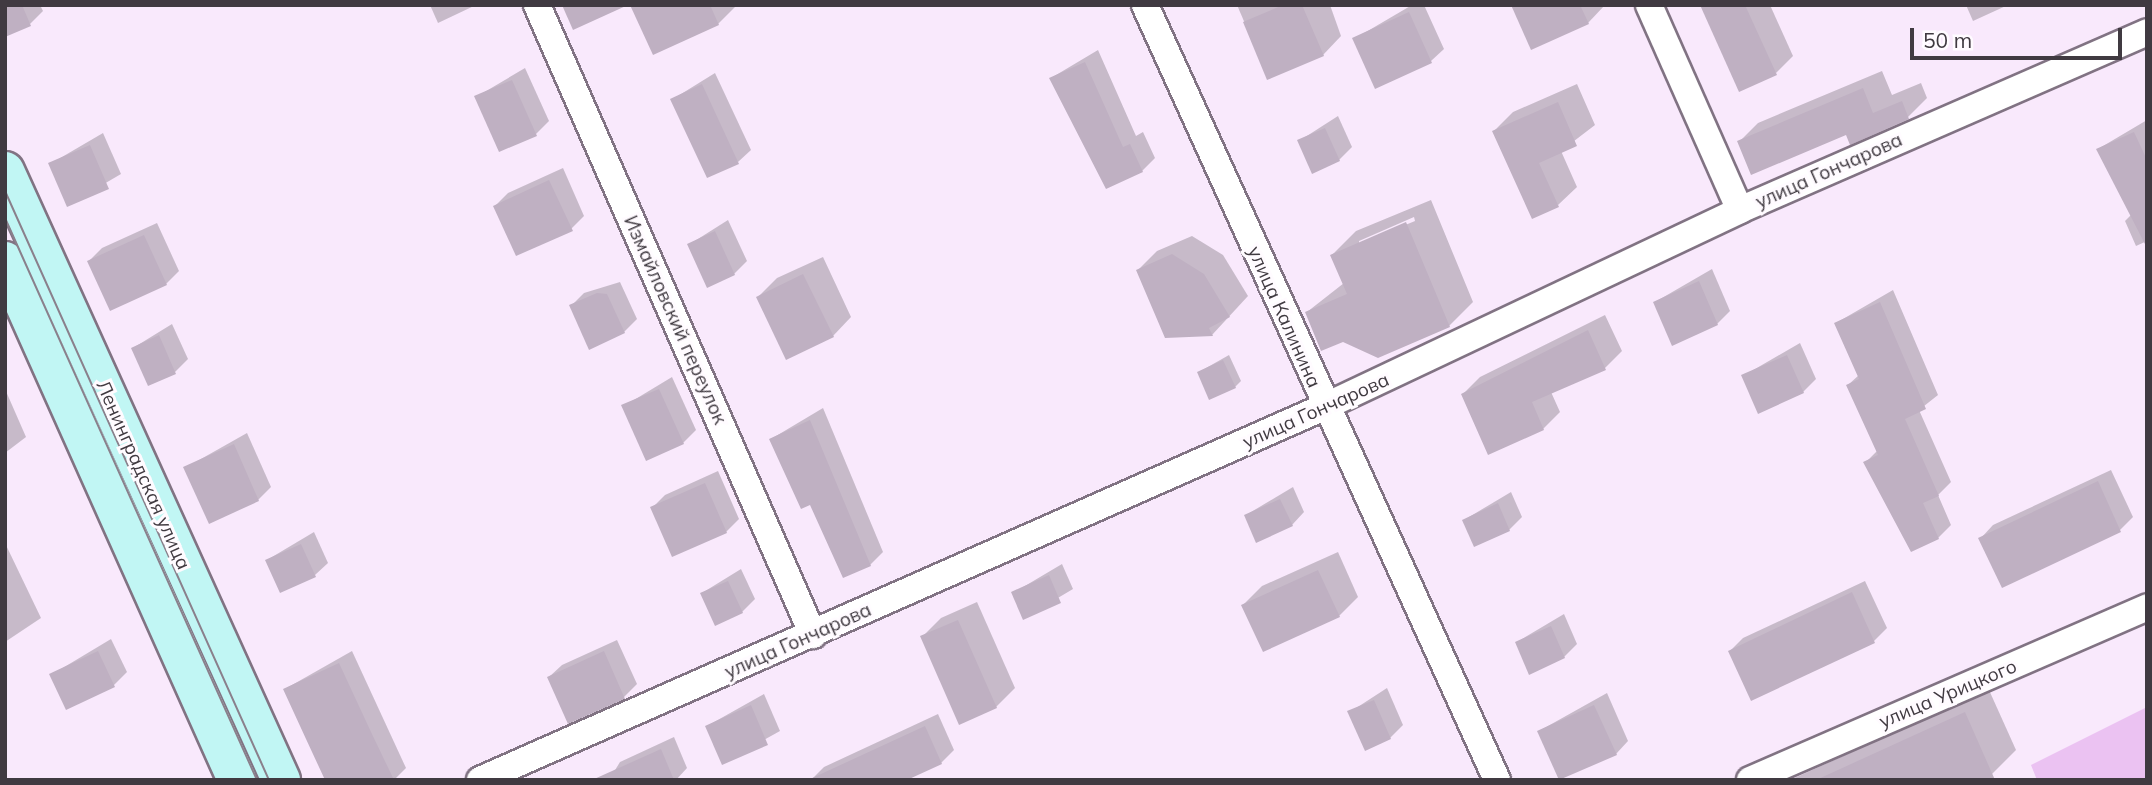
<!DOCTYPE html>
<meta charset="utf-8">
<style>
body{margin:0}
#map{position:relative;width:2152px;height:785px;overflow:hidden;background:#f9e9fc;font-family:Mulish,sans-serif}
div>[style]{position:absolute}
[style*='--x']{left:calc(var(--x)*1px);top:calc(var(--y)*1px);width:calc(var(--w)*1px);rotate:calc(var(--a)*1deg)}
.green>*{inset:0;background:#ebc2f2}
.shadow>*{inset:0;background:#0003}
.building>*{inset:0;background:#bfb0c2}
.roads{filter:drop-shadow(2px 0 #817383) drop-shadow(-2px 0 #817383) drop-shadow(0 2px #817383) drop-shadow(0 -2px #817383)}
.minor>*{height:26px;margin:-13px;padding:0 13px;transform-origin:13px;border-radius:13px;background:#fff}
.secondary>*{height:38px;margin:-19px;padding:0 19px;transform-origin:19px;border-radius:19px;background:#c1f6f4}
.tram>*{height:2px;margin:-1px;padding:0 1px;transform-origin:1px;border-radius:1px;background:#8a808c}
span{translate:-50% -50%;white-space:nowrap;text-align:center;line-height:1.15;-webkit-text-stroke:6px #fffbff;paint-order:stroke}
.street-label{font-size:19px;color:#403a41}
.frame{position:absolute;inset:0;border:7px solid #403a41;pointer-events:none}
.scale{position:absolute;left:1910px;top:28px;width:212px;height:32px;box-sizing:border-box;border:4px solid #403a41;border-top:0;padding-left:9px;font-size:21px;line-height:24px;white-space:nowrap;color:#403a41;-webkit-text-stroke:5px #fffbff;paint-order:stroke}
</style>
<div id="map">
<div class="green">
<i style="clip-path:polygon(2147px 707px,2147px 780px,2037px 780px,2031px 765px)"></i>
</div>
<div class="shadow">
<i style="clip-path:polygon(5px 5px,40px 5px,43px 11px,30px 24px)"></i>
<i style="clip-path:polygon(430px 5px,476px 5px,438px 23px)"></i>
<i style="clip-path:polygon(632px 5px,735px 5px,736px 6px,718px 24px)"></i>
<i style="clip-path:polygon(1237px 5px,1330px 5px,1341px 36px,1323px 55px,1268px 77px)"></i>
<i style="clip-path:polygon(1412px 5px,1424px 5px,1444px 49px,1431px 61px,1354px 39px)"></i>
<i style="clip-path:polygon(1513px 5px,1605px 5px,1588px 23px)"></i>
<i style="clip-path:polygon(1702px 5px,1770px 5px,1793px 56px,1776px 73px)"></i>
<i style="clip-path:polygon(1966px 5px,2008px 5px,1973px 21px)"></i>
<i style="clip-path:polygon(1098px 50px,1136px 136px,1143px 132px,1155px 158px,1142px 171px,1051px 78px)"></i>
<i style="clip-path:polygon(525px 68px,549px 121px,536px 134px,476px 97px)"></i>
<i style="clip-path:polygon(1882px 71px,1892px 95px,1921px 83px,1927px 98px,1908px 117px,1847px 132px,1739px 142px,1758px 123px)"></i>
<i style="clip-path:polygon(715px 73px,751px 150px,738px 162px,673px 99px)"></i>
<i style="clip-path:polygon(1577px 84px,1595px 125px,1561px 151px,1577px 187px,1558px 205px,1494px 131px,1513px 112px)"></i>
<i style="clip-path:polygon(1338px 116px,1352px 147px,1339px 160px,1299px 141px)"></i>
<i style="clip-path:polygon(2147px 120px,2147px 241px,2136px 246px,2125px 221px,2133px 213px,2098px 149px)"></i>
<i style="clip-path:polygon(103px 133px,121px 174px,68px 205px,50px 164px)"></i>
<i style="clip-path:polygon(563px 168px,584px 216px,571px 229px,495px 206px,508px 193px)"></i>
<i style="clip-path:polygon(evenodd,1431px 200px,1473px 302px,1449px 326px,1307px 312px,1344px 283px,1332px 255px,1356px 231px,1431px 200px,1414px 217px,1415px 221px,1359px 244px,1359px 241px,1414px 217px)"></i>
<i style="clip-path:polygon(728px 220px,747px 261px,734px 274px,690px 244px)"></i>
<i style="clip-path:polygon(157px 223px,179px 271px,166px 284px,89px 261px,102px 248px)"></i>
<i style="clip-path:polygon(1192px 236px,1223px 255px,1248px 296px,1212px 335px,1138px 270px,1157px 251px)"></i>
<i style="clip-path:polygon(823px 257px,851px 317px,833px 336px,758px 297px,777px 278px)"></i>
<i style="clip-path:polygon(1712px 269px,1730px 311px,1717px 324px,1655px 302px)"></i>
<i style="clip-path:polygon(620px 282px,637px 319px,624px 332px,571px 306px,584px 293px)"></i>
<i style="clip-path:polygon(1893px 290px,1938px 395px,1919px 410px,1951px 482px,1938px 495px,1951px 525px,1938px 538px,1866px 462px,1878px 450px,1848px 385px,1859px 375px,1836px 323px)"></i>
<i style="clip-path:polygon(1605px 315px,1622px 351px,1605px 368px,1551px 392px,1560px 412px,1543px 429px,1463px 394px,1480px 377px)"></i>
<i style="clip-path:polygon(172px 324px,188px 359px,175px 372px,133px 348px)"></i>
<i style="clip-path:polygon(1800px 343px,1816px 379px,1803px 392px,1743px 376px)"></i>
<i style="clip-path:polygon(1229px 355px,1241px 381px,1235px 387px,1199px 372px)"></i>
<i style="clip-path:polygon(672px 377px,696px 430px,683px 443px,624px 406px)"></i>
<i style="clip-path:polygon(5px 389px,26px 437px,5px 453px)"></i>
<i style="clip-path:polygon(823px 408px,883px 552px,870px 565px,811px 503px,771px 439px)"></i>
<i style="clip-path:polygon(247px 433px,271px 487px,258px 500px,185px 468px)"></i>
<i style="clip-path:polygon(2111px 470px,2133px 517px,2120px 530px,1981px 538px,1993px 525px)"></i>
<i style="clip-path:polygon(718px 471px,739px 519px,726px 532px,652px 508px,665px 495px)"></i>
<i style="clip-path:polygon(1293px 487px,1304px 512px,1292px 525px,1246px 515px)"></i>
<i style="clip-path:polygon(1511px 492px,1522px 517px,1509px 530px,1464px 520px)"></i>
<i style="clip-path:polygon(314px 532px,328px 563px,315px 575px,267px 560px)"></i>
<i style="clip-path:polygon(5px 543px,41px 618px,5px 642px)"></i>
<i style="clip-path:polygon(1338px 552px,1358px 597px,1339px 616px,1243px 605px,1262px 586px)"></i>
<i style="clip-path:polygon(1062px 564px,1073px 589px,1024px 618px,1013px 593px)"></i>
<i style="clip-path:polygon(741px 569px,755px 599px,742px 612px,702px 593px)"></i>
<i style="clip-path:polygon(1865px 581px,1887px 628px,1874px 641px,1730px 651px,1743px 638px)"></i>
<i style="clip-path:polygon(977px 602px,1015px 688px,996px 707px,922px 637px,941px 618px)"></i>
<i style="clip-path:polygon(1564px 614px,1577px 644px,1564px 657px,1517px 642px)"></i>
<i style="clip-path:polygon(111px 639px,127px 672px,114px 685px,51px 675px)"></i>
<i style="clip-path:polygon(617px 640px,637px 684px,624px 697px,569px 721px,549px 677px,562px 665px)"></i>
<i style="clip-path:polygon(352px 651px,406px 768px,394px 780px,327px 780px,285px 689px)"></i>
<i style="clip-path:polygon(1387px 688px,1403px 725px,1390px 738px,1350px 712px)"></i>
<i style="clip-path:polygon(1989px 690px,2016px 750px,1992px 774px,1980px 780px,1790px 780px)"></i>
<i style="clip-path:polygon(1607px 693px,1628px 741px,1616px 754px,1539px 731px)"></i>
<i style="clip-path:polygon(764px 694px,780px 731px,723px 763px,707px 726px)"></i>
<i style="clip-path:polygon(938px 714px,954px 750px,941px 763px,811px 780px,824px 767px)"></i>
<i style="clip-path:polygon(674px 737px,687px 768px,676px 780px,609px 780px,620px 762px)"></i>
</div>
<div class="building">
<i style="clip-path:polygon(5px 5px,22px 5px,31px 26px,5px 37px)"></i>
<i style="clip-path:polygon(562px 5px,628px 5px,573px 30px)"></i>
<i style="clip-path:polygon(630px 5px,710px 5px,719px 25px,653px 55px)"></i>
<i style="clip-path:polygon(1283px 5px,1302px 5px,1324px 56px,1267px 80px,1243px 22px)"></i>
<i style="clip-path:polygon(1511px 5px,1580px 5px,1589px 24px,1531px 50px)"></i>
<i style="clip-path:polygon(1700px 5px,1745px 5px,1777px 75px,1739px 92px)"></i>
<i style="clip-path:polygon(1409px 12px,1432px 63px,1375px 89px,1352px 38px)"></i>
<i style="clip-path:polygon(1085px 62px,1123px 147px,1130px 144px,1143px 172px,1106px 189px,1049px 78px)"></i>
<i style="clip-path:polygon(512px 80px,537px 136px,499px 152px,474px 96px)"></i>
<i style="clip-path:polygon(702px 84px,739px 164px,707px 178px,670px 99px)"></i>
<i style="clip-path:polygon(1863px 88px,1873px 113px,1902px 101px,1909px 119px,1850px 145px,1846px 135px,1751px 175px,1737px 141px)"></i>
<i style="clip-path:polygon(1558px 102px,1577px 146px,1539px 163px,1559px 207px,1532px 219px,1492px 131px)"></i>
<i style="clip-path:polygon(1325px 128px,1340px 161px,1312px 174px,1297px 140px)"></i>
<i style="clip-path:polygon(2134px 132px,2147px 160px,2147px 248px,2096px 149px)"></i>
<i style="clip-path:polygon(90px 145px,109px 189px,67px 207px,48px 163px)"></i>
<i style="clip-path:polygon(549px 180px,573px 231px,516px 256px,493px 206px)"></i>
<i style="clip-path:polygon(1406px 222px,1450px 327px,1378px 358px,1343px 342px,1321px 351px,1305px 312px,1347px 294px,1330px 255px)"></i>
<i style="clip-path:polygon(715px 231px,735px 275px,707px 288px,687px 244px)"></i>
<i style="clip-path:polygon(144px 235px,167px 285px,110px 311px,87px 261px)"></i>
<i style="clip-path:polygon(1172px 254px,1204px 274px,1230px 317px,1209px 328px,1213px 336px,1165px 338px,1136px 270px)"></i>
<i style="clip-path:polygon(803px 274px,834px 337px,786px 360px,756px 297px)"></i>
<i style="clip-path:polygon(1699px 281px,1718px 325px,1672px 346px,1653px 302px)"></i>
<i style="clip-path:polygon(597px 293px,607px 294px,625px 333px,589px 350px,569px 305px)"></i>
<i style="clip-path:polygon(1880px 302px,1926px 409px,1905px 419px,1939px 496px,1923px 503px,1939px 539px,1911px 552px,1863px 462px,1878px 455px,1846px 385px,1859px 379px,1834px 323px)"></i>
<i style="clip-path:polygon(1588px 330px,1606px 370px,1532px 402px,1544px 430px,1488px 455px,1461px 394px)"></i>
<i style="clip-path:polygon(159px 335px,176px 374px,148px 386px,131px 348px)"></i>
<i style="clip-path:polygon(1787px 355px,1804px 393px,1758px 414px,1741px 375px)"></i>
<i style="clip-path:polygon(1223px 360px,1236px 388px,1209px 400px,1197px 372px)"></i>
<i style="clip-path:polygon(659px 389px,684px 444px,646px 461px,621px 405px)"></i>
<i style="clip-path:polygon(810px 420px,871px 566px,843px 578px,810px 505px,801px 509px,769px 439px)"></i>
<i style="clip-path:polygon(234px 444px,259px 501px,209px 524px,183px 467px)"></i>
<i style="clip-path:polygon(2098px 481px,2121px 532px,2002px 588px,1978px 538px)"></i>
<i style="clip-path:polygon(705px 483px,727px 533px,672px 557px,650px 507px)"></i>
<i style="clip-path:polygon(1280px 499px,1293px 526px,1256px 543px,1244px 515px)"></i>
<i style="clip-path:polygon(1498px 503px,1510px 531px,1474px 547px,1462px 520px)"></i>
<i style="clip-path:polygon(301px 544px,316px 577px,280px 593px,265px 560px)"></i>
<i style="clip-path:polygon(1318px 570px,1340px 617px,1263px 652px,1241px 605px)"></i>
<i style="clip-path:polygon(1049px 575px,1061px 603px,1023px 620px,1011px 592px)"></i>
<i style="clip-path:polygon(728px 581px,743px 613px,715px 626px,700px 593px)"></i>
<i style="clip-path:polygon(1852px 592px,1875px 643px,1751px 701px,1728px 651px)"></i>
<i style="clip-path:polygon(958px 620px,997px 708px,959px 725px,920px 636px)"></i>
<i style="clip-path:polygon(1551px 626px,1565px 658px,1529px 675px,1515px 642px)"></i>
<i style="clip-path:polygon(98px 651px,115px 687px,66px 710px,49px 674px)"></i>
<i style="clip-path:polygon(604px 651px,625px 699px,568px 724px,547px 677px)"></i>
<i style="clip-path:polygon(339px 663px,371px 732px,394px 780px,325px 780px,306px 739px,283px 689px)"></i>
<i style="clip-path:polygon(1374px 700px,1391px 739px,1365px 751px,1347px 711px)"></i>
<i style="clip-path:polygon(751px 705px,768px 745px,722px 765px,705px 726px)"></i>
<i style="clip-path:polygon(1594px 705px,1617px 755px,1559px 780px,1537px 731px)"></i>
<i style="clip-path:polygon(1965px 712px,1995px 780px,1816px 780px)"></i>
<i style="clip-path:polygon(925px 726px,942px 764px,907px 780px,808px 780px)"></i>
<i style="clip-path:polygon(661px 749px,674px 780px,592px 780px)"></i>
</div>
<div class="roads">
<div class="minor">
<i style="--x:537;--y:5;--w:688;--a:66.34"></i>
<i style="--x:1145;--y:5;--w:851;--a:65.57"></i>
<i style="--x:1649;--y:5;--w:224;--a:66.1"></i>
<i style="--x:480;--y:780;--w:923;--a:-23.84"></i>
<i style="--x:1324;--y:407;--w:460;--a:-25.3"></i>
<i style="--x:1740;--y:210;--w:444;--a:-23.6"></i>
<i style="--x:1750;--y:780;--w:433;--a:-23.5"></i>
</div>
<div class="secondary">
<i style="--x:5;--y:171;--w:669;--a:65.62"></i>
<i style="--x:5;--y:261;--w:568;--a:65.91"></i>
</div>
</div>
<div class="tram">
<i style="--x:5;--y:191;--w:645;--a:65.86"></i>
<i style="--x:5;--y:218;--w:616;--a:65.85"></i>
</div>
<div class="street-label">
<span style="left:1829px;top:171px;rotate:-24deg">улица Гончарова</span>
<span style="left:1284px;top:317px;rotate:66deg">улица Калинина</span>
<span style="left:675px;top:320px;rotate:66deg">Измайловский переулок</span>
<span style="left:1316px;top:411px;rotate:-24deg">улица Гончарова</span>
<span style="left:143px;top:475px;rotate:66deg">Ленинградская улица</span>
<span style="left:798px;top:641px;rotate:-24deg">улица Гончарова</span>
<span style="left:1948px;top:694px;rotate:-23deg">улица Урицкого</span>
</div>
<div class="frame"></div>
<div class="scale">50 m</div>
</div>
